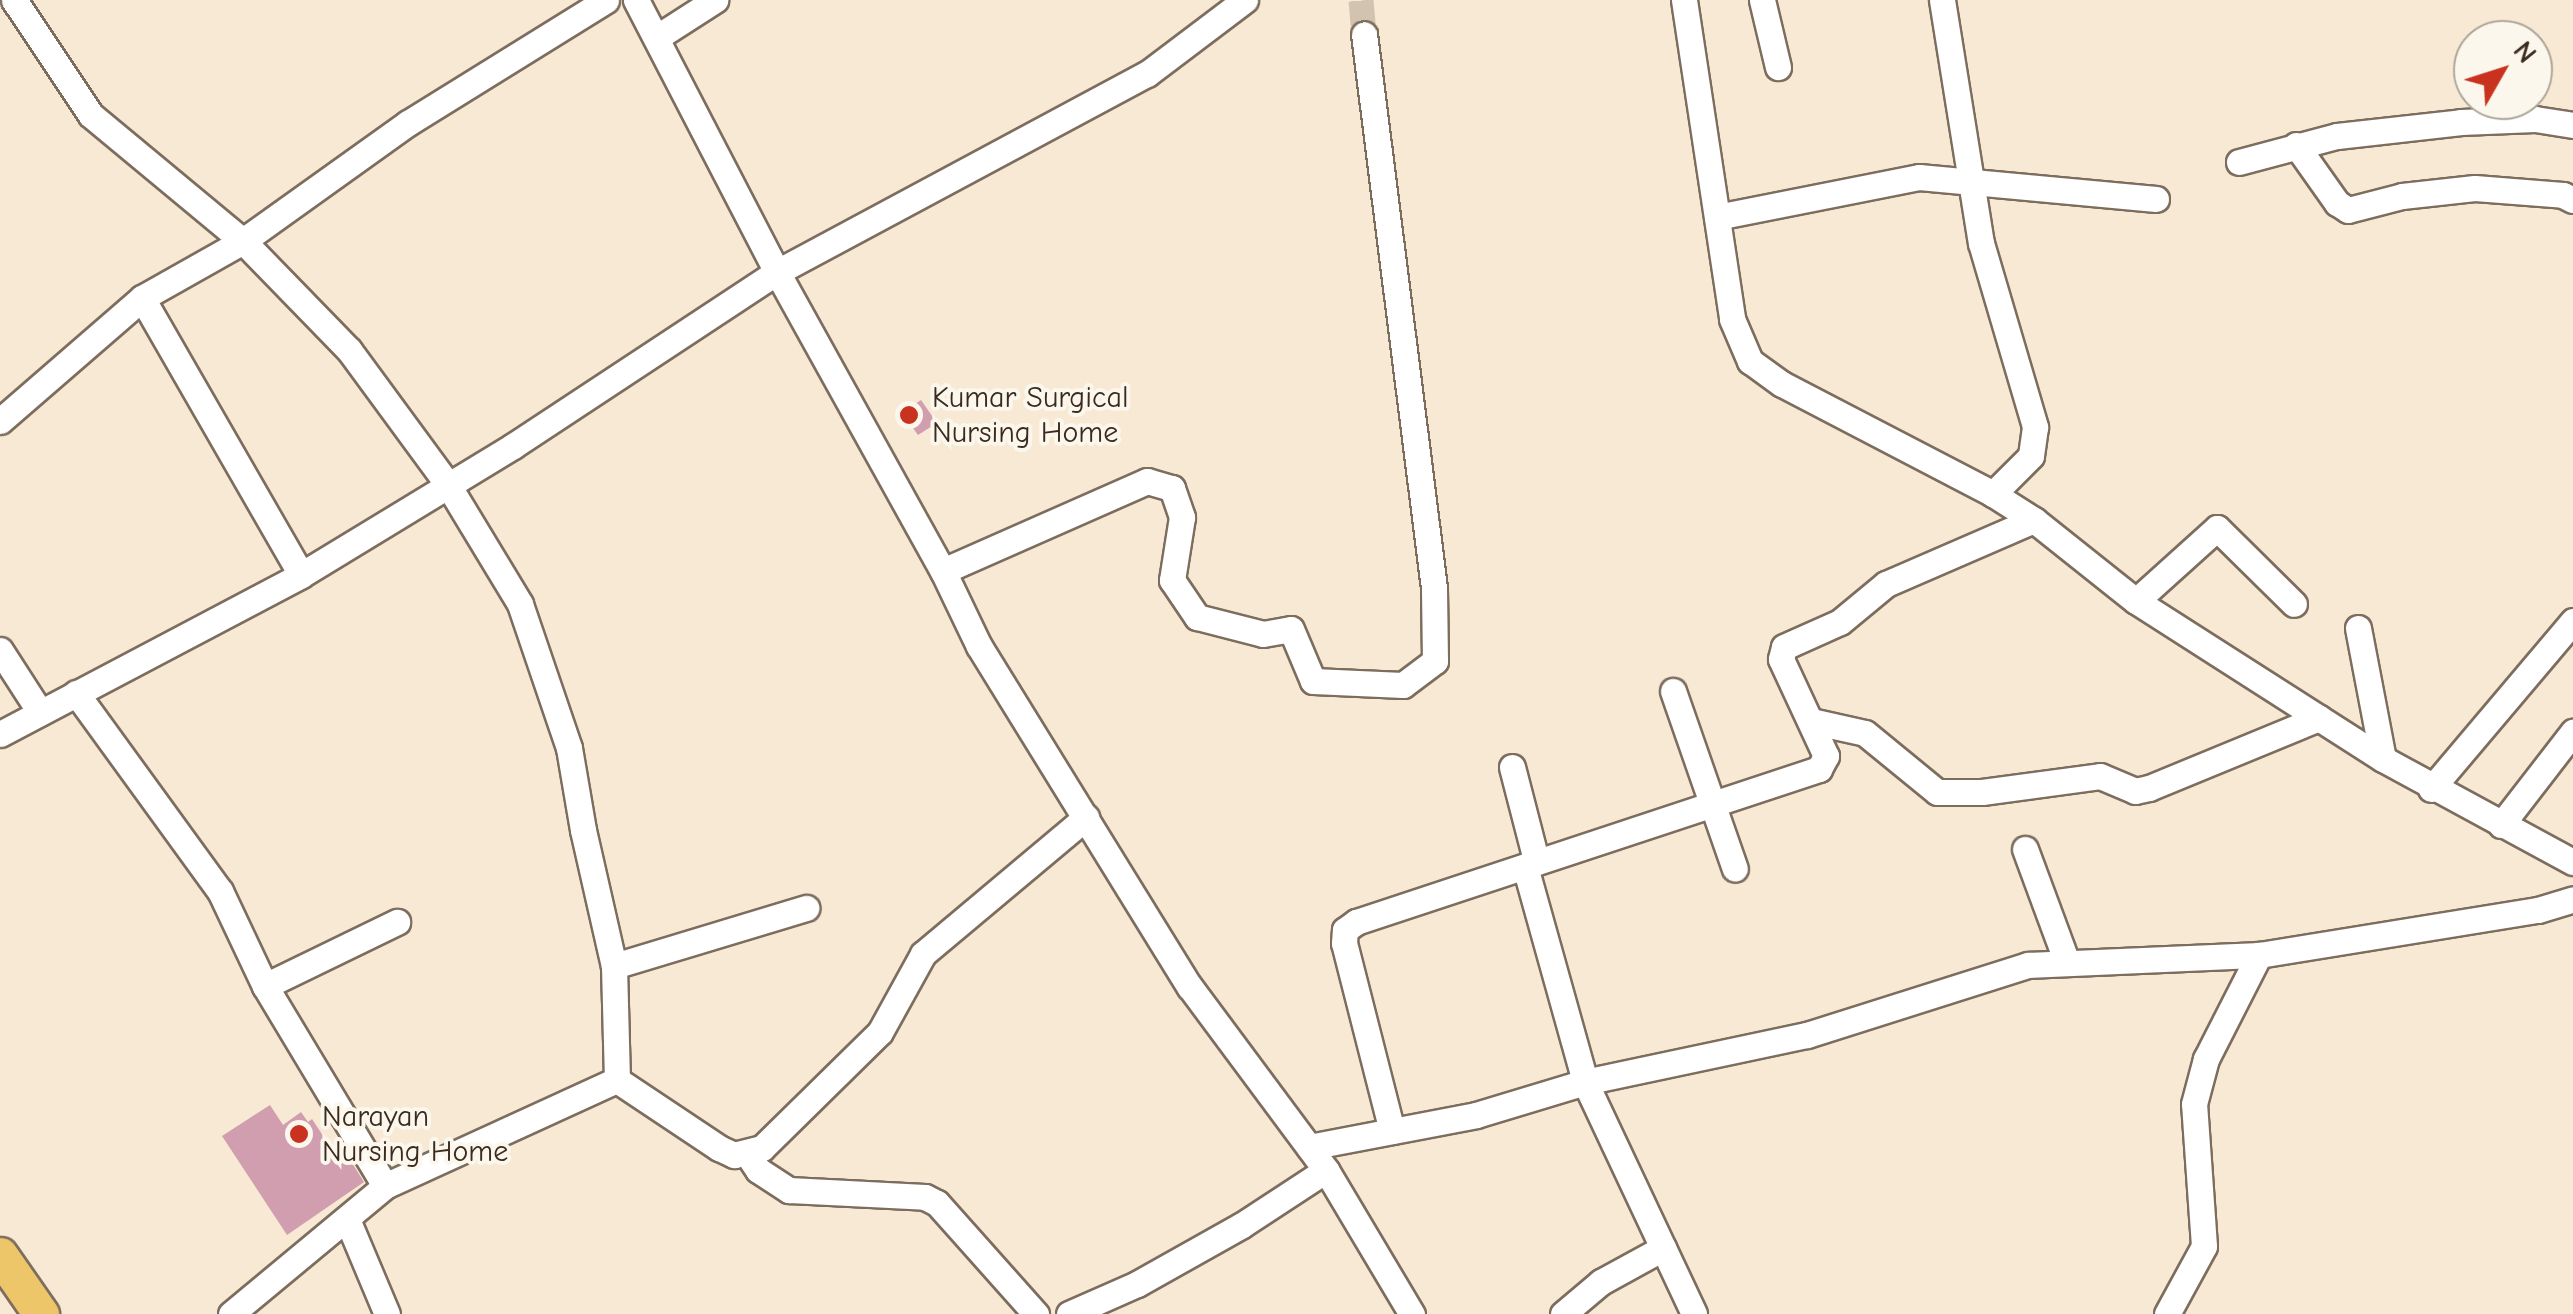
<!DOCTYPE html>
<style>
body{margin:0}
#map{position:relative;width:2573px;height:1314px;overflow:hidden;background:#f7e9d4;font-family:"Comic Neue",sans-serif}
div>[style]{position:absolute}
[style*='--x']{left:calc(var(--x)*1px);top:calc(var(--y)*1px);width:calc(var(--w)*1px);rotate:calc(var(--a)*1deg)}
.building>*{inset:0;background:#d19eaf}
.minor-tunnel>*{height:25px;margin-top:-12.5px;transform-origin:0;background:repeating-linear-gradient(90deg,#d1c3b0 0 25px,transparent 0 37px)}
.roads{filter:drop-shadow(2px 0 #7d6d5e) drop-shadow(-2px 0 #7d6d5e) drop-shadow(0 2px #7d6d5e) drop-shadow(0 -2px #7d6d5e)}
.minor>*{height:25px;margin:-12.5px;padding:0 12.5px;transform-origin:12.5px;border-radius:12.5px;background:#fff}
.highway>*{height:35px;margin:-17.5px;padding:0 17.5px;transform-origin:17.5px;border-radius:17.5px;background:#ecc669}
.dots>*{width:28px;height:28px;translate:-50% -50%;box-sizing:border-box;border:5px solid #fbf7ec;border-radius:50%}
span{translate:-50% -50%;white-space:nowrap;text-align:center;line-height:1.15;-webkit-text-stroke:8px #fbf7ec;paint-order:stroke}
.poi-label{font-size:30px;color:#3b2a1e}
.left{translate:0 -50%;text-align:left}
.north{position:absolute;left:2453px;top:20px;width:100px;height:100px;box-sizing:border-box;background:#fbf7ec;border:2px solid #aea59a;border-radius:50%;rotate:51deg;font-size:28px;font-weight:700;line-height:40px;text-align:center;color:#3b2a1e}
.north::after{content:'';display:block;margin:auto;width:35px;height:45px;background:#c8321e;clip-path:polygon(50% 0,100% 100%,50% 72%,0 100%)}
</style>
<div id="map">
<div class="building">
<i style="clip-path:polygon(921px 400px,937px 423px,918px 435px,902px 413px)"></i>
<i style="clip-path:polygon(270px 1105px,283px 1125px,301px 1112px,308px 1122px,312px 1119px,339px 1160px,347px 1155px,364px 1182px,287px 1235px,222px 1136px)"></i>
</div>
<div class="minor-tunnel">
<i style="--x:1361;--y:0;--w:34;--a:85"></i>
</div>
<div class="roads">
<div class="minor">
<i style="--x:14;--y:0;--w:138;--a:56.2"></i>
<i style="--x:91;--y:115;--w:197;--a:39.7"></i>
<i style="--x:243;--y:241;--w:152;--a:45.8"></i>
<i style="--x:349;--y:350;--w:167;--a:53.7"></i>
<i style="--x:448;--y:485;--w:139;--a:58.8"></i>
<i style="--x:520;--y:604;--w:152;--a:71.2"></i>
<i style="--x:569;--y:748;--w:83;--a:80.3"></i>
<i style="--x:583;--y:830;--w:139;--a:77.2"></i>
<i style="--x:614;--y:966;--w:114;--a:88.5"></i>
<i style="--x:617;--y:1080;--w:123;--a:33.7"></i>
<i style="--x:719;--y:1148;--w:17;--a:25"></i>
<i style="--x:734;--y:1155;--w:29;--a:-14"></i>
<i style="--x:762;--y:1148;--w:165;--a:-44.5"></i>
<i style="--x:880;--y:1032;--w:89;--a:-61.1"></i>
<i style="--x:923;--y:954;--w:213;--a:-40"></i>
<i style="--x:636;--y:0;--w:306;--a:62.6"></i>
<i style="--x:777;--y:272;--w:342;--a:61"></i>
<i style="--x:943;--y:571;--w:83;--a:64.4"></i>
<i style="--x:979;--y:646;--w:401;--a:58.3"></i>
<i style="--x:1190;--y:987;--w:228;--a:53.4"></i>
<i style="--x:1326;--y:1170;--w:168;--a:59.2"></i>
<i style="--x:1684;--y:0;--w:323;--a:81.4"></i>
<i style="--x:1732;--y:319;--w:46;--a:66.8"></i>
<i style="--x:1750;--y:361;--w:39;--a:36"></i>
<i style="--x:1782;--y:384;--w:238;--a:27.5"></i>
<i style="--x:1993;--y:494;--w:49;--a:32.4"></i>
<i style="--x:2034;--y:520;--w:130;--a:38.5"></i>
<i style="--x:2136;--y:601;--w:293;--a:32.6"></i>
<i style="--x:2383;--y:759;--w:216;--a:28.5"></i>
<i style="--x:1762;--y:0;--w:69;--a:76.6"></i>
<i style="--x:1942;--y:0;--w:246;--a:80.9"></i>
<i style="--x:1981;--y:243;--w:192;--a:73.6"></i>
<i style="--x:2035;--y:427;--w:29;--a:98"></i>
<i style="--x:2031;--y:456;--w:54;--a:135"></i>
<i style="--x:659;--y:36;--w:67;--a:-32.7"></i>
<i style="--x:2296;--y:145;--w:71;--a:54.7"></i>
<i style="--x:2337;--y:203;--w:13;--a:32"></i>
<i style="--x:2348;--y:210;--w:56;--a:-14.5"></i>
<i style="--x:2402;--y:196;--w:73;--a:-6.3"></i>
<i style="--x:2475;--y:188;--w:88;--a:4.5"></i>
<i style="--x:2563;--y:195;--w:11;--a:27"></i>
<i style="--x:2239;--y:162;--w:101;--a:-14.9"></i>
<i style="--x:2337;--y:136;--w:125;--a:-6.4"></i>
<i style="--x:2461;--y:122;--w:74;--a:-2.3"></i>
<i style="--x:2535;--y:119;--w:38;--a:9"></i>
<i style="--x:1717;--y:217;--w:206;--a:-11.2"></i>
<i style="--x:1919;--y:177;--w:238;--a:5.3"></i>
<i style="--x:142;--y:298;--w:319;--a:60.1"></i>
<i style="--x:0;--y:421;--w:188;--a:-40.9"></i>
<i style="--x:142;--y:298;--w:116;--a:-29.4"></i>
<i style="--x:243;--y:241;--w:203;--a:-35.6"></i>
<i style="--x:408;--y:123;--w:233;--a:-31.8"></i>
<i style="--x:943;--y:571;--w:223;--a:-23.8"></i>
<i style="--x:1147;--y:481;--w:26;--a:16"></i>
<i style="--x:1172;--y:488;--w:31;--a:71"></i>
<i style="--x:1182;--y:517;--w:64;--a:99"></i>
<i style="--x:1172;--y:580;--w:45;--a:56"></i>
<i style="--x:1197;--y:617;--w:68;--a:14.4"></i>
<i style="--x:1263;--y:634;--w:28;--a:-10"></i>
<i style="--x:1291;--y:629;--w:56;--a:67.1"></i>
<i style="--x:1313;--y:681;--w:90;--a:2.5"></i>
<i style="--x:1403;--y:685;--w:40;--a:-37"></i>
<i style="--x:1435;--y:661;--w:73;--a:-90.8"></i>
<i style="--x:1434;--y:588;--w:558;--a:-97.2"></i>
<i style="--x:2136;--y:601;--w:109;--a:-42"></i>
<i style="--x:2217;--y:528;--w:108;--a:44.6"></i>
<i style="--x:2358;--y:628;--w:133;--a:79.2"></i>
<i style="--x:0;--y:650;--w:74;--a:57.2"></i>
<i style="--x:1673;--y:691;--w:188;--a:70.8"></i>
<i style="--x:76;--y:693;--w:245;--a:54"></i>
<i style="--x:220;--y:891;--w:105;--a:64.7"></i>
<i style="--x:265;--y:986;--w:233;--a:59"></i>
<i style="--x:1811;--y:721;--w:55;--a:12.5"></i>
<i style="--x:1865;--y:733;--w:93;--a:39.3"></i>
<i style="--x:1937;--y:792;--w:45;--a:0"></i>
<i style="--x:1982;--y:792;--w:119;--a:-7.7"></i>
<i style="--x:2100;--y:776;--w:38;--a:23"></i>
<i style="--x:2135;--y:791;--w:14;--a:-12"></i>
<i style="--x:2149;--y:788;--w:184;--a:-22.4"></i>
<i style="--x:0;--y:734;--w:340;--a:-27.8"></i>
<i style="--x:301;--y:575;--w:248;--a:-31.3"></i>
<i style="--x:513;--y:446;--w:316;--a:-33.4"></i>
<i style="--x:777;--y:272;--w:420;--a:-28.2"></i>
<i style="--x:1147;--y:74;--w:123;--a:-37.1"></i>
<i style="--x:1512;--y:767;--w:92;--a:75.5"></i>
<i style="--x:1535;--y:856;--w:17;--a:123"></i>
<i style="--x:1526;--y:870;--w:220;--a:74.4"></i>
<i style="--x:1585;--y:1082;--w:256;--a:64.8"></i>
<i style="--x:2431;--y:789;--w:220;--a:-49.8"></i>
<i style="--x:2501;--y:825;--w:118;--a:-52.3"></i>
<i style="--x:2025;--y:849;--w:118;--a:69.7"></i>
<i style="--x:614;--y:966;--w:201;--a:-16.8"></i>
<i style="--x:265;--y:986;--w:147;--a:-25.9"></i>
<i style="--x:1392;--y:1131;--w:194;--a:-104.3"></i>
<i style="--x:1344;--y:943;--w:13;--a:-86"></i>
<i style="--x:1345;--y:930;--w:14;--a:-36"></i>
<i style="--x:1356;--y:922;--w:488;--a:-18.3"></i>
<i style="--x:1819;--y:769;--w:15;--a:-62"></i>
<i style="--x:1826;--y:756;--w:107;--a:-114.9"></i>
<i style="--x:1781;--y:659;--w:12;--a:-76"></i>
<i style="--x:1784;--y:647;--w:61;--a:-24.1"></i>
<i style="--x:1840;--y:622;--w:60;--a:-39.6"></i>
<i style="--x:1886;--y:584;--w:161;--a:-23.4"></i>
<i style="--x:1309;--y:1147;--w:170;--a:-10.8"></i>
<i style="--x:1476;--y:1115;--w:114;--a:-16.8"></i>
<i style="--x:1585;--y:1082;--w:227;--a:-12"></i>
<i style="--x:1807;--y:1035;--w:232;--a:-17.6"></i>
<i style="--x:2028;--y:965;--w:231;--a:-2.5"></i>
<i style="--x:2259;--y:955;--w:283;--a:-9.2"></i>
<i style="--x:2538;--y:910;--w:37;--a:-17"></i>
<i style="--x:748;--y:1155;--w:18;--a:56"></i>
<i style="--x:758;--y:1170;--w:37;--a:33"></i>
<i style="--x:789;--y:1190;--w:136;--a:2.9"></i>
<i style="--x:925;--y:1197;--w:13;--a:27"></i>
<i style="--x:937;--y:1203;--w:149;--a:48.3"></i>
<i style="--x:347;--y:1219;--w:103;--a:67.2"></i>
<i style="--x:231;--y:1314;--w:200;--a:-39.7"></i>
<i style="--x:385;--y:1186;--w:255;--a:-24.6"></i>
<i style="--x:1069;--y:1314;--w:74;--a:-23.8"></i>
<i style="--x:1137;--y:1284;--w:120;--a:-29.3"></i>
<i style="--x:1242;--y:1225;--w:100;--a:-33.2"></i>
<i style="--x:1563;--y:1314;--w:50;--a:-40.1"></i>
<i style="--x:1601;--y:1282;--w:71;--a:-28.7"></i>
<i style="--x:2167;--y:1314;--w:77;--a:-61.4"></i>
<i style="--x:2204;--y:1246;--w:142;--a:-94"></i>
<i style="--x:2194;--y:1104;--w:47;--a:-75.1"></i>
<i style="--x:2206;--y:1059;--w:117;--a:-63"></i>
</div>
<div class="highway">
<i style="--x:0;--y:1255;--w:72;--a:55.2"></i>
</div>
</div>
<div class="dots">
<i style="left:909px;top:415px;background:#c8321e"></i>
<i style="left:299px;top:1134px;background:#c8321e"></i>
</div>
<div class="poi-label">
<span class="left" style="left:932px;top:415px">Kumar Surgical<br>Nursing Home</span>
<span class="left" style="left:322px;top:1134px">Narayan<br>Nursing Home</span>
</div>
<div class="north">N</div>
</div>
